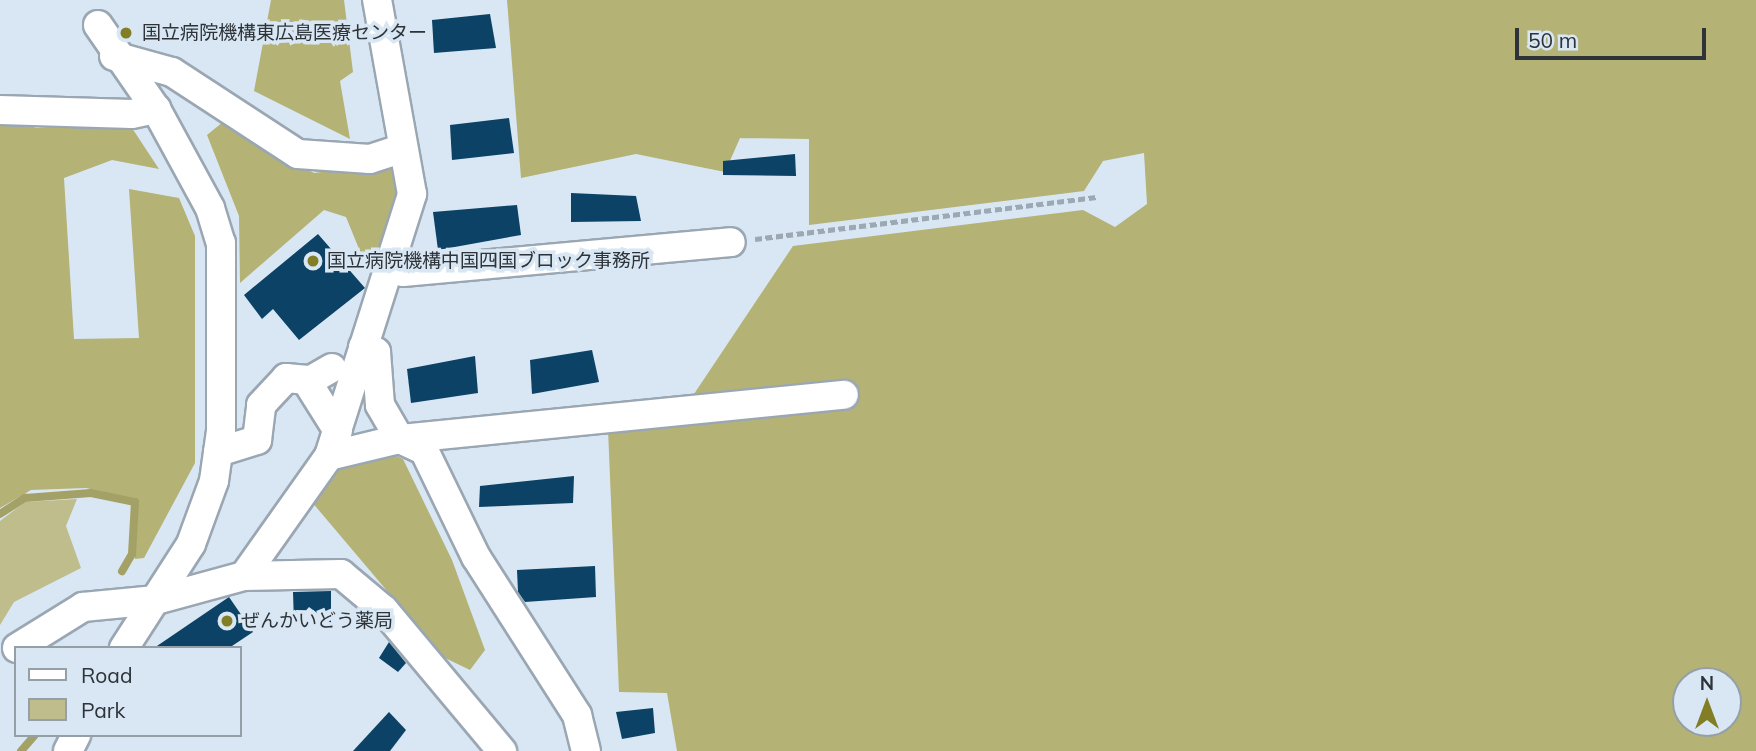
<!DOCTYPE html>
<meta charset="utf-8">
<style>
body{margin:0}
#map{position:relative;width:1756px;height:751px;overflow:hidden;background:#d8e7f3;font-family:Mulish,"Noto Sans JP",sans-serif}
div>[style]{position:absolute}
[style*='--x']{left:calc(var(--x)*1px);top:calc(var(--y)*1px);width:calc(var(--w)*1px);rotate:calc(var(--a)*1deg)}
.green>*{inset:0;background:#bfbd8b}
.forest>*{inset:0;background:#b4b275}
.stream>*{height:8px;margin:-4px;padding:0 4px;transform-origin:4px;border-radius:4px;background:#a4a166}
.building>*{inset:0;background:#0b4265}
.path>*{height:4.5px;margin-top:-2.25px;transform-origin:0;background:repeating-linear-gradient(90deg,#9ca8b2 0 7px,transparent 0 10.5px)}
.roads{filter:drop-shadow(2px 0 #9aa7b3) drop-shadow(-2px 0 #9aa7b3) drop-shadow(0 2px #9aa7b3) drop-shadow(0 -2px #9aa7b3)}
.minor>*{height:28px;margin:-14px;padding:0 14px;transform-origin:14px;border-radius:14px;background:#fff}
.dots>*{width:19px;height:19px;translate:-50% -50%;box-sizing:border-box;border:4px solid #d8e7f3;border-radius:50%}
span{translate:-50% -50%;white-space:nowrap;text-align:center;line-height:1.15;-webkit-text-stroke:7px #d8e7f3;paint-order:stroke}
.poi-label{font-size:19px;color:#2d3338}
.left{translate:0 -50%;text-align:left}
.legend{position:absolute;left:14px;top:646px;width:228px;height:91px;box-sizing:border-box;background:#d8e7f3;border:2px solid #949fa8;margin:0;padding:9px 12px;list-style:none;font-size:21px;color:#2d3338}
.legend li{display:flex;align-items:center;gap:14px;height:35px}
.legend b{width:35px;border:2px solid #949fa8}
.north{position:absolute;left:1672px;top:667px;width:70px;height:70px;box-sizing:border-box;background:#d8e7f3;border:2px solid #949fa8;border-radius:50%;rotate:0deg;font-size:19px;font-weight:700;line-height:28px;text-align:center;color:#2d3338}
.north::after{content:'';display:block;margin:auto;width:24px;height:32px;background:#827e25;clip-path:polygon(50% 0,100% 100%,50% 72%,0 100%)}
.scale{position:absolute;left:1515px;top:28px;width:191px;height:32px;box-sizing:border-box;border:4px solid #2d3338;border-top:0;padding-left:9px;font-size:21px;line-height:24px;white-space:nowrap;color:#2d3338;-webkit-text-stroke:5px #d8e7f3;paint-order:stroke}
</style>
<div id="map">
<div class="green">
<i style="clip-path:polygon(77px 499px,66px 526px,81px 568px,14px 602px,0 625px,0 521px,25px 502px)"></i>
</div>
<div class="forest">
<i style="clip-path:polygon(271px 0,344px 0,353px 72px,340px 81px,350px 139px,254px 91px)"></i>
<i style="clip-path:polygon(evenodd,507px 0,1756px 0,1756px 751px,677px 751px,667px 693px,619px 692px,608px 429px,690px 400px,793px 246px,1083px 210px,1115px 227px,1147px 204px,1144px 153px,1103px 161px,1084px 191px,809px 225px,809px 139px,740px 138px,725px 172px,636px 154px,521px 178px,507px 0,1686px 681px,1728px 681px,1728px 723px,1686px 723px,1686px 681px)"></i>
<i style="clip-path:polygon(0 118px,37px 128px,132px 128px,159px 169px,112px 160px,64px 178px,74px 339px,139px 338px,129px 189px,179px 198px,195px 236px,195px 463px,144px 558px,135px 559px,135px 499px,86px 488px,31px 490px,0 508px)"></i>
<i style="clip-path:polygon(223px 122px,314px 173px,388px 163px,397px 169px,400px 196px,385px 238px,366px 266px,346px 217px,324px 210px,240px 283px,239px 216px,207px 135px)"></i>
<i style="clip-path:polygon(385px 451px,403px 459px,452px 560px,485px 650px,470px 670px,443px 657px,311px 501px,342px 464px)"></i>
</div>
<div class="stream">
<i style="--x:0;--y:514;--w:30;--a:-33"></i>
<i style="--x:25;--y:498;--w:66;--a:-4.3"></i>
<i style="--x:91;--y:493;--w:45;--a:11.6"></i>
<i style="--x:135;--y:502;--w:52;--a:93.3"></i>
<i style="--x:132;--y:554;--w:20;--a:120"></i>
<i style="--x:21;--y:751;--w:21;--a:-49"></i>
</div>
<div class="building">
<i style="clip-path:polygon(490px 14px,496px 48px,434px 53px,432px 20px)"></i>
<i style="clip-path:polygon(509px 118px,514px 153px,452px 160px,450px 125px)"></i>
<i style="clip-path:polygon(795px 154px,796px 176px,723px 175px,723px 161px)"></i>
<i style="clip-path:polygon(571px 193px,636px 196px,641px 221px,571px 222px)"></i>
<i style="clip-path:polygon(517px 205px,521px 235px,438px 250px,433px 212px)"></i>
<i style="clip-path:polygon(318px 234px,365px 288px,299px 340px,273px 309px,262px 319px,244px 295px)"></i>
<i style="clip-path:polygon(592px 350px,599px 382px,532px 394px,530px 360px)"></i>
<i style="clip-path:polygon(475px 356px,478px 393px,411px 403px,407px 369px)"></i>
<i style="clip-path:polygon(574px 476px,573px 503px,479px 507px,480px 486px)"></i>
<i style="clip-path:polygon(595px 566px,596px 597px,525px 602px,518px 592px,517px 570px)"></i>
<i style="clip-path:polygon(331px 591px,331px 623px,309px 607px,294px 624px,293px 592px)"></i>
<i style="clip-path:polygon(229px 597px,253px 632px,229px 648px,154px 648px)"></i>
<i style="clip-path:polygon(389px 642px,406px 663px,398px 672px,379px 658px)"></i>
<i style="clip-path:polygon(653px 708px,655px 733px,622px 739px,616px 712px)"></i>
<i style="clip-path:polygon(389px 712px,406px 730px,390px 751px,353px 751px)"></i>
</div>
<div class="path">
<i style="--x:755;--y:239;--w:346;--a:-7"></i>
</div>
<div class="roads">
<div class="minor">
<i style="--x:98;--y:25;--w:102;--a:55.4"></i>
<i style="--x:156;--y:109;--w:113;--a:61.4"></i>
<i style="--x:210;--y:208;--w:37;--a:73"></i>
<i style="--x:221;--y:243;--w:188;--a:90"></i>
<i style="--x:221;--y:431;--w:50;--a:98"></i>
<i style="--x:214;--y:481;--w:67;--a:110.1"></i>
<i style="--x:191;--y:544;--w:124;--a:122.8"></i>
<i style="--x:114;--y:56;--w:60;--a:15.4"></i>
<i style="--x:172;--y:72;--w:150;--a:33.1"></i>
<i style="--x:298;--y:154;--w:72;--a:4"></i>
<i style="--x:370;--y:159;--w:35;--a:-18"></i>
<i style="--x:0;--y:110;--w:132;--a:1.7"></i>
<i style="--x:132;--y:114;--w:25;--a:-12"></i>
<i style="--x:390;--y:266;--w:14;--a:25"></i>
<i style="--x:403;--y:272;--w:329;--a:-5.2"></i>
<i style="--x:363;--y:347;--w:14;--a:21"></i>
<i style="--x:376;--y:352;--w:53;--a:85.7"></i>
<i style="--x:380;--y:405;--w:39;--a:60"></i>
<i style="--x:400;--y:439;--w:26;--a:25"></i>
<i style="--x:424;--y:450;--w:119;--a:64.1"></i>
<i style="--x:476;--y:557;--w:188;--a:57.4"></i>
<i style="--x:577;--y:715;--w:37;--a:76"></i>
<i style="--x:306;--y:380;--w:60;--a:57.9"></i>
<i style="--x:218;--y:452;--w:41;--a:-17.1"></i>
<i style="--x:257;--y:440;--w:35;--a:-83"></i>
<i style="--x:261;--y:405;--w:37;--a:-47"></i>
<i style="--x:286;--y:378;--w:25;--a:5"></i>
<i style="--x:311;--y:380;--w:24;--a:-30"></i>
<i style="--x:329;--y:456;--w:73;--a:-13.5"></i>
<i style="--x:400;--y:439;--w:446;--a:-5.7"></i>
<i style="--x:244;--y:576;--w:147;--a:-54.7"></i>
<i style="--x:329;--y:456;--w:275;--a:-72.4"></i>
<i style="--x:412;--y:194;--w:197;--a:-100.2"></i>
<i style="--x:17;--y:648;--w:78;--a:-31.8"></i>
<i style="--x:83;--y:607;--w:73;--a:-5.5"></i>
<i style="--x:156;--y:600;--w:91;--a:-15.3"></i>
<i style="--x:244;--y:576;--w:97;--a:-1.2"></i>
<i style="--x:341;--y:574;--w:56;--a:39.9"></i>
<i style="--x:384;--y:610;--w:184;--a:50.1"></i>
<i style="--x:68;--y:751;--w:18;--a:-63"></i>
</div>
</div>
<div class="dots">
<i style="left:126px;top:33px;background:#827e25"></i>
<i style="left:313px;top:261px;background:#827e25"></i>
<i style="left:227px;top:621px;background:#827e25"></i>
</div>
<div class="poi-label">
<span class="left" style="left:142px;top:33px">国立病院機構東広島医療センター</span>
<span class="left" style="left:327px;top:261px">国立病院機構中国四国ブロック事務所</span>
<span class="left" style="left:241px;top:621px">ぜんかいどう薬局</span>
</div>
<ul class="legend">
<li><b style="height:9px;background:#fff"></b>Road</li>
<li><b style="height:19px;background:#bfbd8b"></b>Park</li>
</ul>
<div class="north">N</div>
<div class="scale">50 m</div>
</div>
